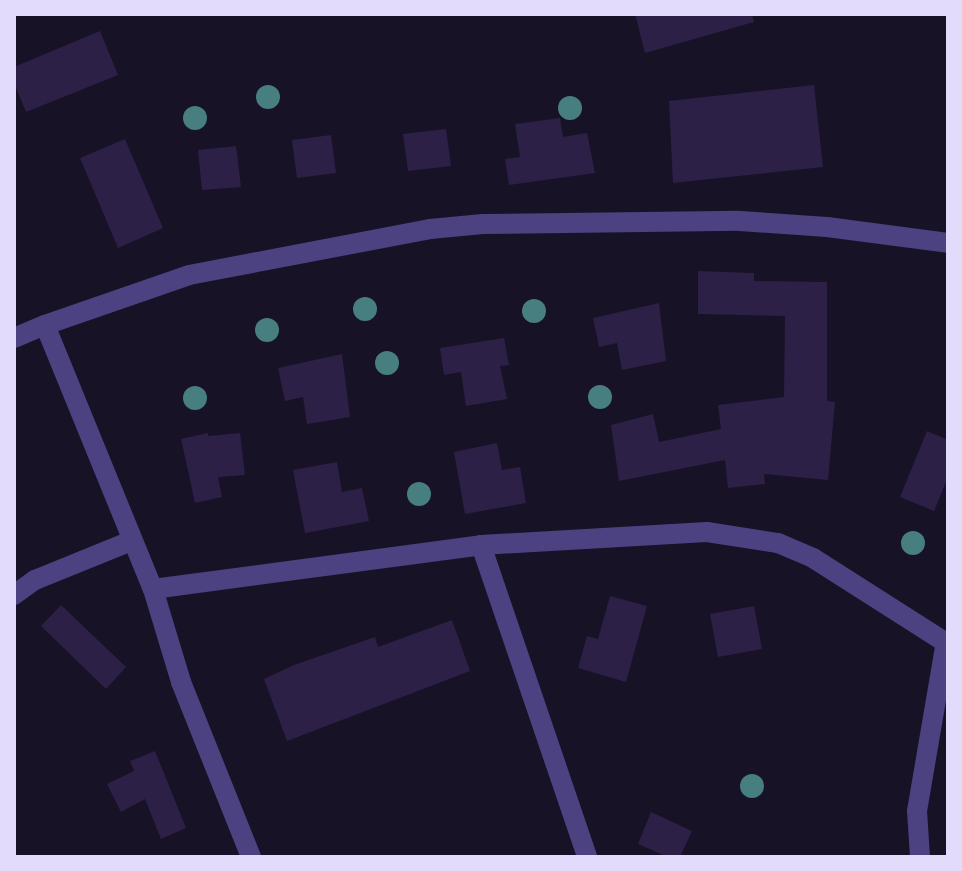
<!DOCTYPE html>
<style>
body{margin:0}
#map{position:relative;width:962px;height:871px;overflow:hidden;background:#181226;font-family:Ubuntu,sans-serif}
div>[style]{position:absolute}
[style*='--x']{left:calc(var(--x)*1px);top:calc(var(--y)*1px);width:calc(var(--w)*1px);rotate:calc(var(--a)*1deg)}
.building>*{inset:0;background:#2c2046}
.minor>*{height:20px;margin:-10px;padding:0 10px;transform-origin:10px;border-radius:10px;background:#4c4281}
.trees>*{width:24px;height:24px;margin:-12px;border-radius:50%;background:#477e7f}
span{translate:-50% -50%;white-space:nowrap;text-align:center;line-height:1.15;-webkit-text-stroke:8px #181226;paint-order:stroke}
.frame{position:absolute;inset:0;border:16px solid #e2dbfc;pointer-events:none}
</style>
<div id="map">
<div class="building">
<i style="clip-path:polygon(635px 14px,752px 14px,754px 22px,645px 53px)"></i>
<i style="clip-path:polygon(100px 31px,118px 75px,26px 112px,14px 83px,14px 67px)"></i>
<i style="clip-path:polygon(814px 85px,823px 167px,673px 183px,669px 101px)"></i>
<i style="clip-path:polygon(560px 118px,563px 137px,587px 133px,595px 173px,509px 185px,505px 159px,520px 157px,515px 124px)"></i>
<i style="clip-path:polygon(446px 129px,451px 166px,408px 171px,403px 134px)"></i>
<i style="clip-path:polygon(331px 135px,336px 173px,297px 178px,292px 140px)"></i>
<i style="clip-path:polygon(125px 139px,163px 228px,118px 248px,80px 158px)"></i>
<i style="clip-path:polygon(236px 146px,241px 187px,202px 190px,198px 150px)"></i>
<i style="clip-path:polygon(698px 271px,754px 273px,754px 281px,827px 282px,827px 401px,835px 402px,828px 480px,764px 474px,765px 484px,728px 488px,725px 460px,619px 481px,611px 425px,653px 414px,659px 442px,721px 429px,718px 405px,784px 397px,785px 316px,698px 314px)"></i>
<i style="clip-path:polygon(659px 303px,666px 361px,622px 370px,617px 343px,599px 347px,593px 318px)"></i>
<i style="clip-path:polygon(504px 338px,509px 365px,500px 366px,507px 399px,466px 406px,461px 372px,444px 375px,440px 348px)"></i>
<i style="clip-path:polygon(342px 354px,350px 417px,307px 424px,303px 397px,285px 401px,278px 368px)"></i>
<i style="clip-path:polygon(927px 431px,948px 440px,948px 477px,934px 511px,900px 497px)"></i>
<i style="clip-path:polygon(208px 433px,208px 436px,240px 433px,245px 475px,218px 477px,222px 497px,195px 503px,181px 439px)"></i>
<i style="clip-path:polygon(497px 443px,502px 470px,520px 467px,526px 503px,465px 514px,454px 452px)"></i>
<i style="clip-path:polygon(337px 462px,342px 492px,362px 488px,369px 521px,305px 533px,293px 470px)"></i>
<i style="clip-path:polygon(610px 596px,647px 606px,626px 682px,578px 668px,587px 636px,598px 639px)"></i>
<i style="clip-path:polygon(61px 605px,126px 667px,106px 689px,41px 626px)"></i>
<i style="clip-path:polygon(754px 606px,762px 649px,718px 657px,710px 614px)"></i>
<i style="clip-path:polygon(452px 620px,470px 671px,287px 741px,264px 679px,294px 665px,375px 637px,378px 647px)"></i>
<i style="clip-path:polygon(155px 751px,186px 828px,161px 839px,145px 799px,121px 812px,107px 784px,134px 771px,130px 761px)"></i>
<i style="clip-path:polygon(651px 812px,692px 831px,680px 857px,668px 857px,638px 844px)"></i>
</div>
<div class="minor">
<i style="--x:45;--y:325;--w:152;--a:-19.1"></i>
<i style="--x:189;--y:275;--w:245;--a:-10.8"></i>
<i style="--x:430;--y:229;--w:53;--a:-5.4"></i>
<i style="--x:483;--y:224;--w:257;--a:-0.7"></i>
<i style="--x:740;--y:221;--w:87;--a:3.9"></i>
<i style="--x:827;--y:227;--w:122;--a:7.5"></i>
<i style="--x:14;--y:338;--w:34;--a:-23"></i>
<i style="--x:45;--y:325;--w:285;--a:67.8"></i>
<i style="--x:153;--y:589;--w:331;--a:-7.6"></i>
<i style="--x:481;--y:545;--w:226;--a:-3.3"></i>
<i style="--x:707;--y:532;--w:72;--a:8.8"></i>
<i style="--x:778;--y:543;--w:38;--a:23"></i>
<i style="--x:813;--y:558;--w:160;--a:32.5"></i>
<i style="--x:481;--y:545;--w:330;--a:71.2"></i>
<i style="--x:153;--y:589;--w:97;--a:73.2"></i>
<i style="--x:181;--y:682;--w:188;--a:68.2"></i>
<i style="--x:14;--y:595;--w:26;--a:-36"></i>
<i style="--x:35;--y:580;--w:104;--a:-22.1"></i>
<i style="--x:920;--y:857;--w:46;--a:-93.7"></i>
<i style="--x:917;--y:811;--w:171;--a:-80.3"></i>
</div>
<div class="trees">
<i style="left:268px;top:97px"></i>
<i style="left:570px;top:108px"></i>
<i style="left:195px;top:118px"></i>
<i style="left:365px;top:309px"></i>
<i style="left:534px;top:311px"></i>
<i style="left:267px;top:330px"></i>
<i style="left:387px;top:363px"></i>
<i style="left:600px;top:397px"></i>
<i style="left:195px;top:398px"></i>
<i style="left:419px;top:494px"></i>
<i style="left:913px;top:543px"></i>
<i style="left:752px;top:786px"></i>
</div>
<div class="frame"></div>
</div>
